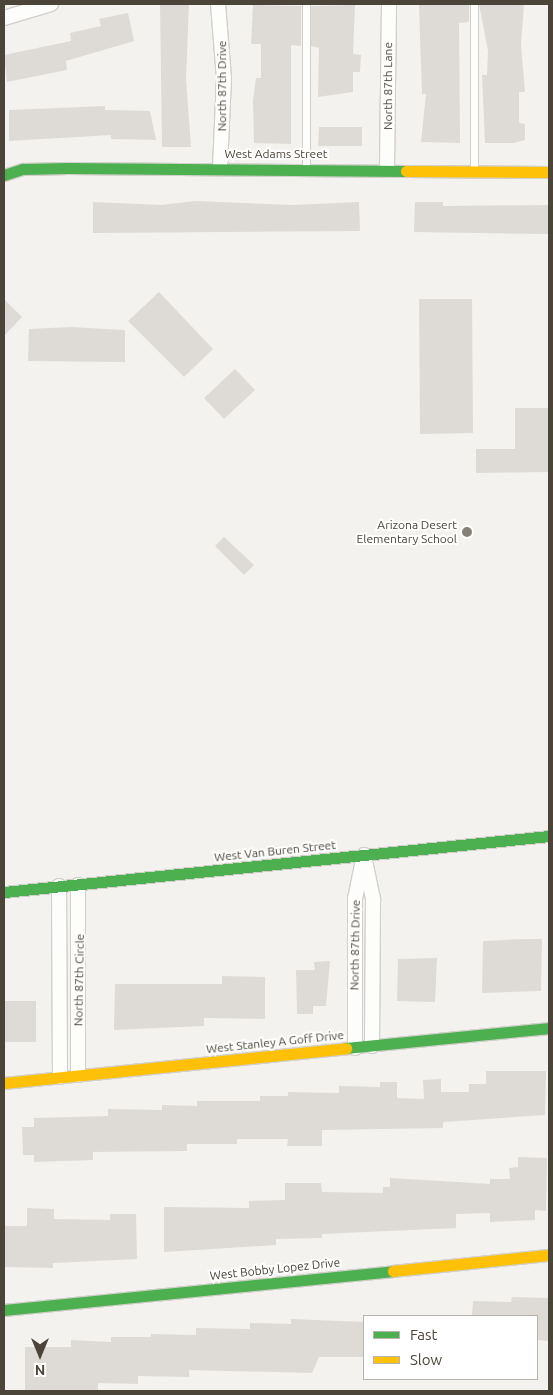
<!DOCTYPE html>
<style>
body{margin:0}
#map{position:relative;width:553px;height:1395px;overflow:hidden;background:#f4f2ee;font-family:Ubuntu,sans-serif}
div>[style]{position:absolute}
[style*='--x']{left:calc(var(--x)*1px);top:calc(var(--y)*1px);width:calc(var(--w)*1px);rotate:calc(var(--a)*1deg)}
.building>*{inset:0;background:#dedbd6}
.roads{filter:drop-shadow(1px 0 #d2d0cb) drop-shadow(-1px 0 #d2d0cb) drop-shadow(0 1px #d2d0cb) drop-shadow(0 -1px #d2d0cb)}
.lane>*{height:7px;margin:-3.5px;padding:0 3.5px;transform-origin:3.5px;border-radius:3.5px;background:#fdfdfc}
.street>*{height:14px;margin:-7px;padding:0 7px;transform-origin:7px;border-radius:7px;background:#fdfdfc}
.fast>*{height:11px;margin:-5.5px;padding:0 5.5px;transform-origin:5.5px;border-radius:5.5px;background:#4caf50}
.slow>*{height:11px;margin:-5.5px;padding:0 5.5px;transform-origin:5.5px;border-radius:5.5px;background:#ffc107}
.dots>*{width:14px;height:14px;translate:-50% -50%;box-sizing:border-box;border:2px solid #fff;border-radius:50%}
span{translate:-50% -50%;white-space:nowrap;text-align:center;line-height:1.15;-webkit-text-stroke:4px #fff;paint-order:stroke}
.street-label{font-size:12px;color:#4b4439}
.poi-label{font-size:12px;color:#4b4439}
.right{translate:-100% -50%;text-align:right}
.frame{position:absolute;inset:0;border:5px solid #4b4439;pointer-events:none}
.legend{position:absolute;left:363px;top:1315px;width:175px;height:65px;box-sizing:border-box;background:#fff;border:1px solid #b7b4b0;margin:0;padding:6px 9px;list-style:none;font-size:15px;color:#4b4439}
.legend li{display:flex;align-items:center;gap:10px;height:25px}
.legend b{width:25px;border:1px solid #b7b4b0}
.north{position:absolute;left:15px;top:1330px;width:50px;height:50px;-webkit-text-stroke:4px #fff;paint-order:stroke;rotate:180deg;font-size:14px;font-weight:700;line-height:20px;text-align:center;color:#4b4439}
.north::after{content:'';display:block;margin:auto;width:18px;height:22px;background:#4b4439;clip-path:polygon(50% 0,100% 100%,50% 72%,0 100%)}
</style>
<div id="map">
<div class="building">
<i style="clip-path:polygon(160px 4px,189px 4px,186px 79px,191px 147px,162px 147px)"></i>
<i style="clip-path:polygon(469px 4px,469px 22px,459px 23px,460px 143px,421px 142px,426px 94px,422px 94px,419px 5px)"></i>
<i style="clip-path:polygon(479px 4px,524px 4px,521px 45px,525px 92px,519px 92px,519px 123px,525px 124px,525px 140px,513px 143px,485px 143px,482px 75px,487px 75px,488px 51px)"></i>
<i style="clip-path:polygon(253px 5px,301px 6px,301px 46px,291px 45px,291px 144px,254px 143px,253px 101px,256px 78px,261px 78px,261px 44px,251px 44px)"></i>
<i style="clip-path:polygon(355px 5px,353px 54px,361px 55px,360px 72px,353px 72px,353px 92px,318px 97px,319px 48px,311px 46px,311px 6px)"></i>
<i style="clip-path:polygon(128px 13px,134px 41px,66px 61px,67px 70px,7px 82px,4px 55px,71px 41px,70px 33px,101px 26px,99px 19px)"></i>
<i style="clip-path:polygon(105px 106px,105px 110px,150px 111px,156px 140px,111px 139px,111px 135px,9px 141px,9px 110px)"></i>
<i style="clip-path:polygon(319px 127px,362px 127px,362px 146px,318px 146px)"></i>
<i style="clip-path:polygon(195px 201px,292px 205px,359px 202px,360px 231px,93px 233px,93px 202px,161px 205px)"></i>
<i style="clip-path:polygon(415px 202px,443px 202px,443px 206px,549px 205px,549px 234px,414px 232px)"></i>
<i style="clip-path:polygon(159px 292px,213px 349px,184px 377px,128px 321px)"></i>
<i style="clip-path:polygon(4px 299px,22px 317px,4px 336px)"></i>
<i style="clip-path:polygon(419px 299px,472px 299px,473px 433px,420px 434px)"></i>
<i style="clip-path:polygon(71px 327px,125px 330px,125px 362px,28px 361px,29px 329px)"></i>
<i style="clip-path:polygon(235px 369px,255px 390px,224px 419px,204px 398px)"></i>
<i style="clip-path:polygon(515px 408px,549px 408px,549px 472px,476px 473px,476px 449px,515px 449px)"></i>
<i style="clip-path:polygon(224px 537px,254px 565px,244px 575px,215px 546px)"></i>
<i style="clip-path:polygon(526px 939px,542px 939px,541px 991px,482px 993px,483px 941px)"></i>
<i style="clip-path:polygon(437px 958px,435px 1002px,397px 1001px,398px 959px)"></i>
<i style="clip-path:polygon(330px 961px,326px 1006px,313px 1006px,313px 1014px,297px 1014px,296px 970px,315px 970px,314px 962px)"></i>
<i style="clip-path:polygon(222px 976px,265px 977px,265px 1019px,204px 1018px,204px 1026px,114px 1030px,115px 984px,222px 984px)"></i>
<i style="clip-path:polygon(4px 1001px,36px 1001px,36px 1042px,4px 1042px)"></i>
<i style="clip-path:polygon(486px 1071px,546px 1071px,545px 1115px,443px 1122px,443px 1128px,322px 1130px,322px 1146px,287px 1146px,288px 1139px,237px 1139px,237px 1144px,187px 1144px,187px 1151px,93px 1152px,93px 1160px,34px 1162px,34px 1155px,23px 1155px,22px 1127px,34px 1127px,34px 1118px,108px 1116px,108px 1109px,162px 1110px,162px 1105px,197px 1106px,197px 1101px,260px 1101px,260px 1096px,288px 1096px,288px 1092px,339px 1093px,339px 1086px,380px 1087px,380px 1082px,397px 1082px,397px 1098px,424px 1099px,423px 1080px,441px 1079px,441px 1092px,469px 1092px,469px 1084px,486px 1084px)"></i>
<i style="clip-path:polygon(518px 1157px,547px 1158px,546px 1211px,535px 1210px,535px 1220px,490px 1222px,490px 1213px,456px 1214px,456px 1228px,322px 1234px,322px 1238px,276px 1239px,276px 1245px,164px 1252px,164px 1207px,249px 1208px,249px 1201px,285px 1200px,285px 1183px,321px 1183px,322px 1192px,383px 1193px,383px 1187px,390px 1187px,390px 1178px,490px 1184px,490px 1179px,510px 1179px,509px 1168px,518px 1167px)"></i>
<i style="clip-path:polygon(27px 1208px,54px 1209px,54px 1219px,110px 1220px,110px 1214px,136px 1214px,137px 1259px,53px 1263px,53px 1268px,4px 1267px,4px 1226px,27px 1226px)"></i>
<i style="clip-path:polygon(512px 1297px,549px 1298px,549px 1341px,537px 1340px,537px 1316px,472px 1316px,473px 1301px,511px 1302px)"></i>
<i style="clip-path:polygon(291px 1319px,364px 1322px,364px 1357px,319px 1357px,312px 1373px,189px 1370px,189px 1377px,138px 1376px,138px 1384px,98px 1383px,98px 1391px,25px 1391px,25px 1347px,71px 1347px,71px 1340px,111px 1342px,111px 1337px,151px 1337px,151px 1334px,196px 1335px,196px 1328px,250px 1329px,250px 1323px,291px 1324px)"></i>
</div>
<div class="roads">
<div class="lane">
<i style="--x:306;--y:167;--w:163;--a:-90"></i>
<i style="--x:474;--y:170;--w:166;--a:-90"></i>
</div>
<div class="street">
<i style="--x:218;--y:4;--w:75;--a:85.4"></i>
<i style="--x:224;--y:79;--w:89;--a:92.6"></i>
<i style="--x:4;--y:18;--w:49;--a:-16.6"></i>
<i style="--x:387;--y:168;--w:164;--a:-89.3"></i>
<i style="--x:365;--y:861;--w:40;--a:78"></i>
<i style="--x:373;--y:900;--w:146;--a:90.4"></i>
<i style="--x:59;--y:886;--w:191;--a:89.7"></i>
<i style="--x:355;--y:1048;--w:149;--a:-90"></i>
<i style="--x:355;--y:899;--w:45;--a:-78.4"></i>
<i style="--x:78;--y:1075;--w:190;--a:-90"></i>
</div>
<div class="fast">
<i style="--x:4;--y:175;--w:20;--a:-18"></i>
<i style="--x:23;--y:169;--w:45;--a:-1.3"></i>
<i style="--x:68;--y:168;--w:338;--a:0.5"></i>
<i style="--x:4;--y:892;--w:548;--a:-5.87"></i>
<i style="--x:346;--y:1048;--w:204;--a:-5.6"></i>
<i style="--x:4;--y:1310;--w:391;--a:-5.7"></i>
</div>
<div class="slow">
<i style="--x:406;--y:171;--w:143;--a:0.4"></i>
<i style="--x:4;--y:1083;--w:344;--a:-5.8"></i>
<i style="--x:393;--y:1271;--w:157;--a:-5.9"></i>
</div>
</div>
<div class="dots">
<i style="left:467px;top:532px;background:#868178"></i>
</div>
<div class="street-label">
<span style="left:222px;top:86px;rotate:-90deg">North 87th Drive</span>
<span style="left:388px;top:86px;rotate:-90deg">North 87th Lane</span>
<span style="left:276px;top:154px">West Adams Street</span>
<span style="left:275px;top:851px;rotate:-6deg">West Van Buren Street</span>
<span style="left:355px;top:945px;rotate:-89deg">North 87th Drive</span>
<span style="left:79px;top:980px;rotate:-89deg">North 87th Circle</span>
<span style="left:275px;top:1042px;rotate:-6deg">West Stanley A Goff Drive</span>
<span style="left:275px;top:1269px;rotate:-6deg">West Bobby Lopez Drive</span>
</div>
<div class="poi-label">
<span class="right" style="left:457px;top:532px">Arizona Desert<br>Elementary School</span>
</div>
<div class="frame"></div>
<ul class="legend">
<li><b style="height:6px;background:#4caf50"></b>Fast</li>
<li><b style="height:6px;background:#ffc107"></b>Slow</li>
</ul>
<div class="north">N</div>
</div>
